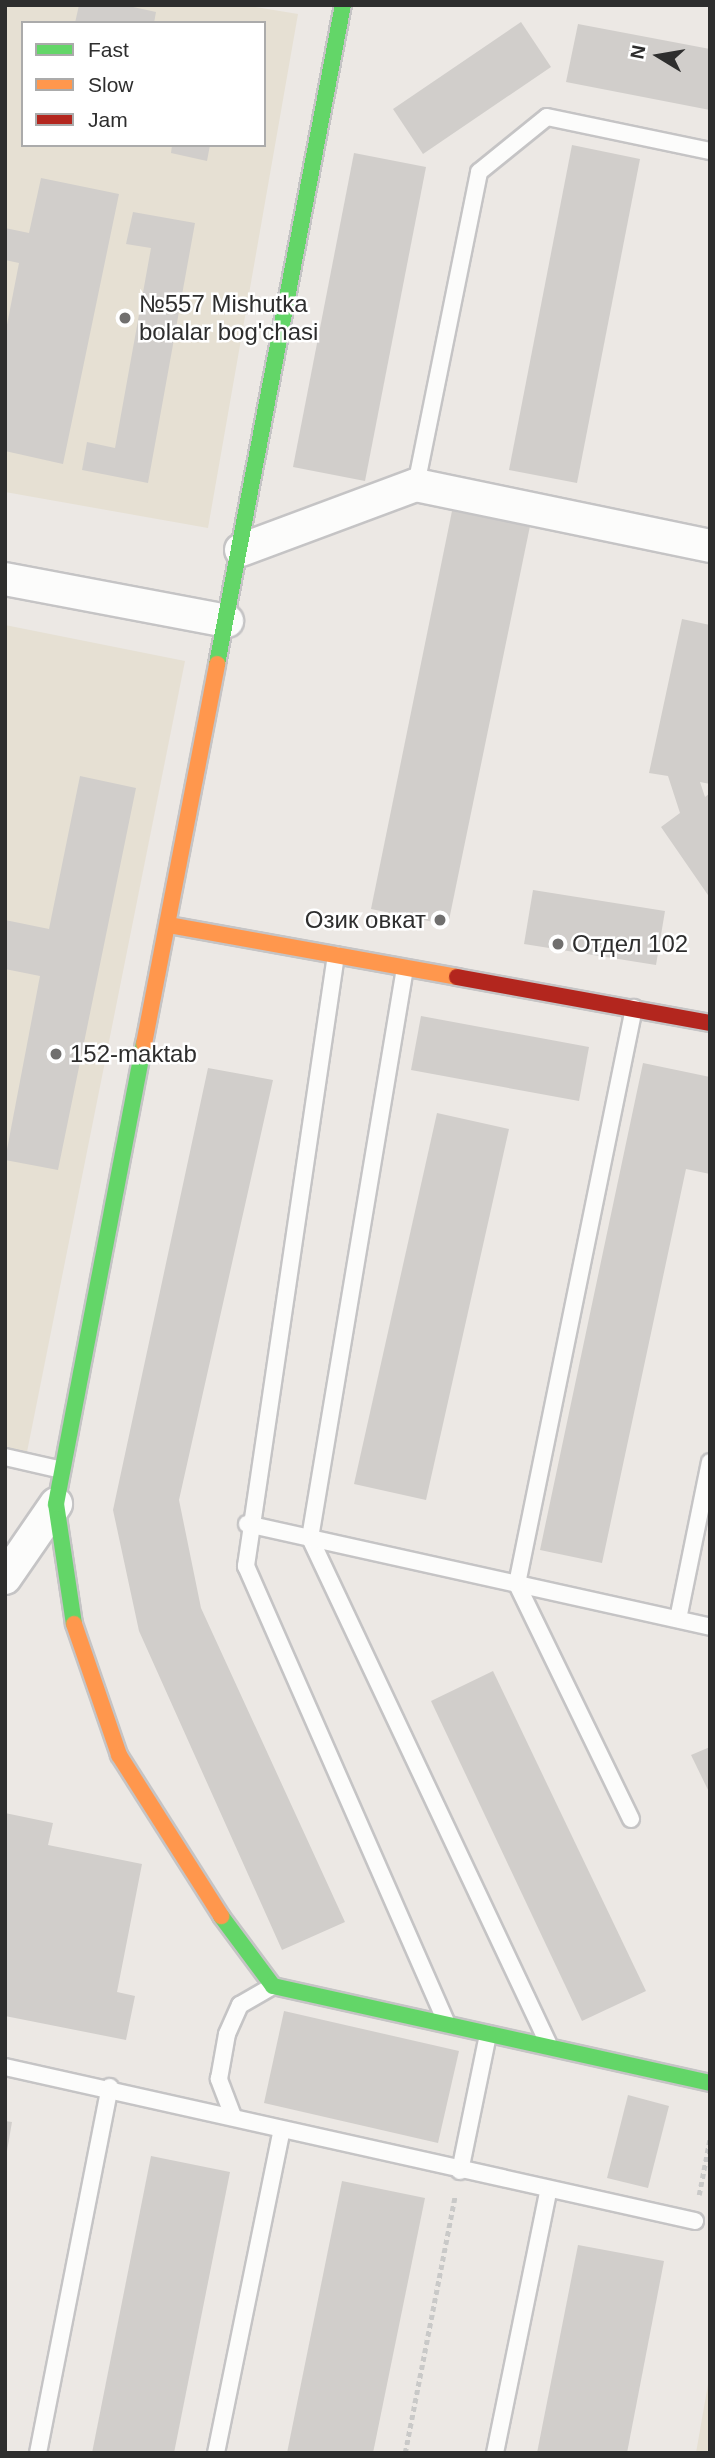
<!DOCTYPE html>
<meta charset="utf-8">
<style>
body{margin:0}
#map{position:relative;width:715px;height:2458px;overflow:hidden;background:#ece8e4;font-family:Helvetica,sans-serif}
div>[style]{position:absolute}
[style*='--x']{left:calc(var(--x)*1px);top:calc(var(--y)*1px);width:calc(var(--w)*1px);rotate:calc(var(--a)*1deg)}
.education>*{inset:0;background:#e6e0d3}
.building>*{inset:0;background:#d1cecb}
.path>*{height:4.5px;margin-top:-2.25px;transform-origin:0;background:repeating-linear-gradient(90deg,#c9c9c8 0 5px,transparent 0 8.5px)}
.roads{filter:drop-shadow(2px 0 #c5c4c5) drop-shadow(-2px 0 #c5c4c5) drop-shadow(0 2px #c5c4c5) drop-shadow(0 -2px #c5c4c5)}
.lane>*{height:16px;margin:-8px;padding:0 8px;transform-origin:8px;border-radius:8px;background:#fcfcfb}
.street>*{height:32px;margin:-16px;padding:0 16px;transform-origin:16px;border-radius:16px;background:#fcfcfb}
.fast>*{height:16px;margin:-8px;padding:0 8px;transform-origin:8px;border-radius:8px;background:#63d668}
.slow>*{height:16px;margin:-8px;padding:0 8px;transform-origin:8px;border-radius:8px;background:#ff974d}
.jam>*{height:16px;margin:-8px;padding:0 8px;transform-origin:8px;border-radius:8px;background:#b3261e}
.dots>*{width:19px;height:19px;translate:-50% -50%;box-sizing:border-box;border:4px solid #fff;border-radius:50%}
span{translate:-50% -50%;white-space:nowrap;text-align:center;line-height:1.15;-webkit-text-stroke:5px #fff;paint-order:stroke}
.poi-label{font-size:24px;color:#2e2e2e}
.left{translate:0 -50%;text-align:left}
.right{translate:-100% -50%;text-align:right}
.frame{position:absolute;inset:0;border:7px solid #2e2e2e;pointer-events:none}
.legend{position:absolute;left:21px;top:21px;width:245px;height:126px;box-sizing:border-box;background:#fff;border:2px solid #ababab;margin:0;padding:9px 12px;list-style:none;font-size:21px;color:#2e2e2e}
.legend li{display:flex;align-items:center;gap:14px;height:35px}
.legend b{width:35px;border:2px solid #ababab}
.north{position:absolute;left:624px;top:21px;width:70px;height:70px;-webkit-text-stroke:5px #fff;paint-order:stroke;rotate:281deg;font-size:19px;font-weight:700;line-height:28px;text-align:center;color:#2e2e2e}
.north::after{content:'';display:block;margin:auto;width:24px;height:32px;background:#2e2e2e;clip-path:polygon(50% 0,100% 100%,50% 72%,0 100%)}
</style>
<div id="map">
<div class="education">
<i style="clip-path:polygon(evenodd,5px 5px,244px 5px,298px 14px,208px 528px,5px 492px,5px 5px,23px 23px,264px 23px,264px 145px,23px 145px,23px 23px)"></i>
<i style="clip-path:polygon(5px 625px,185px 661px,27px 1452px,5px 1447px)"></i>
<i style="clip-path:polygon(710px 2373px,710px 2453px,696px 2453px)"></i>
</div>
<div class="building">
<i style="clip-path:polygon(79px 5px,124px 5px,156px 12px,154px 23px,75px 23px)"></i>
<i style="clip-path:polygon(521px 22px,551px 67px,423px 154px,393px 109px)"></i>
<i style="clip-path:polygon(578px 24px,710px 49px,710px 110px,566px 82px)"></i>
<i style="clip-path:polygon(172px 145px,210px 145px,207px 161px,171px 153px)"></i>
<i style="clip-path:polygon(572px 145px,640px 159px,577px 483px,509px 470px)"></i>
<i style="clip-path:polygon(354px 153px,426px 167px,365px 481px,293px 467px)"></i>
<i style="clip-path:polygon(41px 178px,119px 194px,63px 464px,5px 451px,5px 335px,19px 263px,5px 260px,5px 228px,29px 233px)"></i>
<i style="clip-path:polygon(133px 212px,195px 223px,148px 483px,82px 470px,87px 442px,115px 448px,151px 248px,126px 244px)"></i>
<i style="clip-path:polygon(452px 511px,530px 526px,448px 925px,371px 909px)"></i>
<i style="clip-path:polygon(682px 619px,710px 625px,710px 784px,700px 782px,705px 797px,710px 793px,710px 898px,661px 827px,680px 813px,668px 776px,649px 773px)"></i>
<i style="clip-path:polygon(80px 776px,136px 788px,58px 1170px,5px 1160px,40px 976px,5px 969px,5px 920px,49px 929px)"></i>
<i style="clip-path:polygon(533px 890px,665px 911px,656px 965px,524px 944px)"></i>
<i style="clip-path:polygon(421px 1016px,589px 1047px,579px 1101px,411px 1070px)"></i>
<i style="clip-path:polygon(643px 1063px,710px 1077px,710px 1174px,686px 1169px,602px 1563px,540px 1550px)"></i>
<i style="clip-path:polygon(208px 1068px,273px 1080px,179px 1500px,201px 1608px,345px 1922px,282px 1950px,139px 1631px,113px 1510px)"></i>
<i style="clip-path:polygon(437px 1113px,509px 1129px,426px 1500px,354px 1484px)"></i>
<i style="clip-path:polygon(493px 1671px,646px 1991px,582px 2021px,431px 1701px)"></i>
<i style="clip-path:polygon(710px 1747px,710px 1794px,691px 1755px)"></i>
<i style="clip-path:polygon(5px 1813px,53px 1823px,48px 1845px,142px 1864px,117px 1992px,135px 1996px,126px 2040px,5px 2016px)"></i>
<i style="clip-path:polygon(284px 2011px,459px 2051px,438px 2143px,264px 2103px)"></i>
<i style="clip-path:polygon(628px 2095px,669px 2106px,648px 2188px,607px 2178px)"></i>
<i style="clip-path:polygon(5px 2121px,12px 2122px,7px 2151px,5px 2151px)"></i>
<i style="clip-path:polygon(151px 2156px,230px 2172px,174px 2453px,92px 2453px)"></i>
<i style="clip-path:polygon(342px 2181px,425px 2198px,373px 2453px,287px 2453px)"></i>
<i style="clip-path:polygon(578px 2245px,664px 2261px,627px 2453px,537px 2453px)"></i>
</div>
<div class="path">
<i style="--x:699;--y:2195;--w:58;--a:-79.1"></i>
<i style="--x:405;--y:2453;--w:262;--a:-79"></i>
</div>
<div class="roads">
<div class="lane">
<i style="--x:416;--y:485;--w:319;--a:-78.6"></i>
<i style="--x:479;--y:172;--w:87;--a:-39"></i>
<i style="--x:547;--y:117;--w:167;--a:11.8"></i>
<i style="--x:336;--y:955;--w:618;--a:98.38"></i>
<i style="--x:246;--y:1566;--w:499;--a:66.3"></i>
<i style="--x:405;--y:968;--w:578;--a:99.46"></i>
<i style="--x:310;--y:1538;--w:558;--a:64.77"></i>
<i style="--x:5;--y:1457;--w:58;--a:12.8"></i>
<i style="--x:247;--y:1524;--w:474;--a:12.5"></i>
<i style="--x:678;--y:1619;--w:160;--a:-78.5"></i>
<i style="--x:631;--y:1819;--w:261;--a:-115.9"></i>
<i style="--x:517;--y:1584;--w:588;--a:-78.52"></i>
<i style="--x:5;--y:2067;--w:707;--a:12.58"></i>
<i style="--x:233;--y:2116;--w:40;--a:-111"></i>
<i style="--x:219;--y:2079;--w:46;--a:-79.9"></i>
<i style="--x:227;--y:2034;--w:32;--a:-66"></i>
<i style="--x:240;--y:2005;--w:38;--a:-30"></i>
<i style="--x:460;--y:2171;--w:140;--a:-78.4"></i>
<i style="--x:38;--y:2453;--w:373;--a:-78.9"></i>
<i style="--x:216;--y:2453;--w:330;--a:-78.5"></i>
<i style="--x:495;--y:2453;--w:266;--a:-78.5"></i>
</div>
<div class="street">
<i style="--x:241;--y:550;--w:187;--a:-20.4"></i>
<i style="--x:416;--y:485;--w:300;--a:11.7"></i>
<i style="--x:5;--y:579;--w:226;--a:10.7"></i>
<i style="--x:5;--y:1578;--w:90;--a:-55.4"></i>
</div>
<div class="fast">
<i style="--x:217;--y:664;--w:671;--a:-79.18"></i>
<i style="--x:74;--y:1624;--w:121;--a:-98.5"></i>
<i style="--x:56;--y:1504;--w:468;--a:-79.2"></i>
<i style="--x:221;--y:1916;--w:87;--a:53.4"></i>
<i style="--x:273;--y:1986;--w:448;--a:12.5"></i>
</div>
<div class="slow">
<i style="--x:169;--y:925;--w:293;--a:10.2"></i>
<i style="--x:144;--y:1044;--w:387;--a:-79.1"></i>
<i style="--x:74;--y:1624;--w:139;--a:71"></i>
<i style="--x:119;--y:1755;--w:191;--a:57.6"></i>
</div>
<div class="jam">
<i style="--x:457;--y:977;--w:257;--a:10.3"></i>
</div>
</div>
<div class="dots">
<i style="left:125px;top:318px;background:#706f6e"></i>
<i style="left:440px;top:920px;background:#706f6e"></i>
<i style="left:558px;top:944px;background:#706f6e"></i>
<i style="left:56px;top:1054px;background:#706f6e"></i>
</div>
<div class="poi-label">
<span class="left" style="left:139px;top:318px">№557 Mishutka<br>bolalar bog'chasi</span>
<span class="right" style="left:426px;top:920px">Озик овкат</span>
<span class="left" style="left:572px;top:944px">Отдел 102</span>
<span class="left" style="left:70px;top:1054px">152-maktab</span>
</div>
<div class="frame"></div>
<ul class="legend">
<li><b style="height:9px;background:#63d668"></b>Fast</li>
<li><b style="height:9px;background:#ff974d"></b>Slow</li>
<li><b style="height:9px;background:#b3261e"></b>Jam</li>
</ul>
<div class="north">N</div>
</div>
